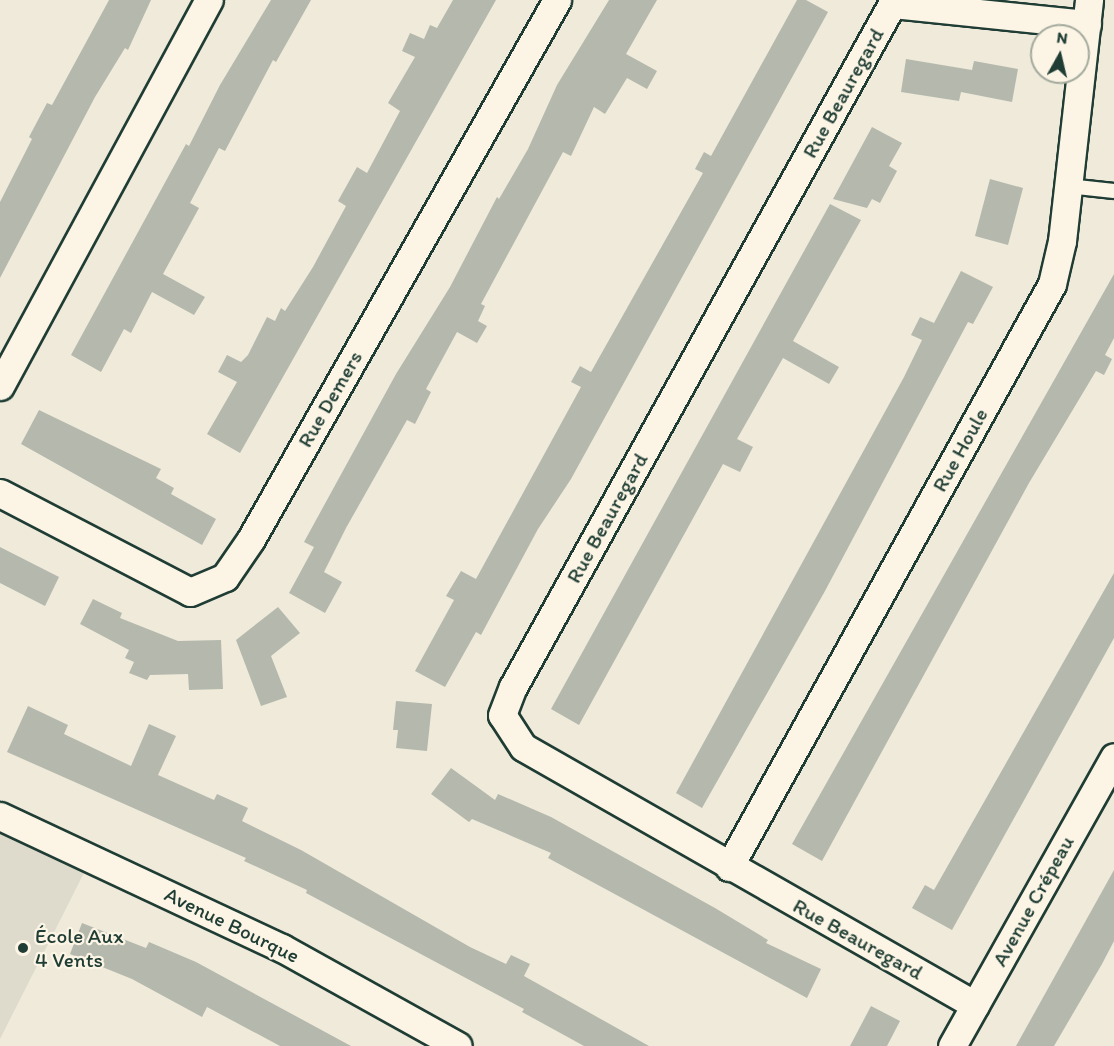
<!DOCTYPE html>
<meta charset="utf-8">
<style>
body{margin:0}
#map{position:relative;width:1114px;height:1046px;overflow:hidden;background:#efeada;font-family:Itim,sans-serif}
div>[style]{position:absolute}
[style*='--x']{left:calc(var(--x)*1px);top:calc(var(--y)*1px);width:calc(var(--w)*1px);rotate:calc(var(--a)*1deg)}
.built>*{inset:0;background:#dedbcc}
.building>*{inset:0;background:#b5b9ad}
.roads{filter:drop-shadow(2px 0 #1f3d34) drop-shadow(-2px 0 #1f3d34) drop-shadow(0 2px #1f3d34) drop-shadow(0 -2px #1f3d34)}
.service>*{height:14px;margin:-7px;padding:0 7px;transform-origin:7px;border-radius:7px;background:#fcf5e5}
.minor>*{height:27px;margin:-13.5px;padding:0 13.5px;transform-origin:13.5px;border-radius:13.5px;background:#fcf5e5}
.dots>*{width:16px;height:16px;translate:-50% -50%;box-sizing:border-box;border:3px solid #fcf5e5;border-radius:50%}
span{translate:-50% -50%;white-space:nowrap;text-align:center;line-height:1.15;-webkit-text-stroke:4.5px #fcf5e5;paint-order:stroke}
.street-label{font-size:21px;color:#1f3d34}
.poi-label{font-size:21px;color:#1f3d34}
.left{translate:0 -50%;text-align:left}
.north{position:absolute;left:1030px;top:24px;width:60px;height:60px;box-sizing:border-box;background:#fcf5e5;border:2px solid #a4ab9e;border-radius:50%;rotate:8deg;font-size:16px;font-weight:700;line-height:24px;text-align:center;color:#1f3d34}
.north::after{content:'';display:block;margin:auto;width:21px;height:27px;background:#1f3d34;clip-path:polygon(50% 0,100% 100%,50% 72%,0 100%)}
</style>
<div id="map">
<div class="built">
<i style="clip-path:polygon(0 816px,92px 857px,0 1039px)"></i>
</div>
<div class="building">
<i style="clip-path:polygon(109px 0,151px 0,128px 50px,125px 48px,95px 97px,0 278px,0 202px,32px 139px,29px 137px,47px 103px,52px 105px)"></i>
<i style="clip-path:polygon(271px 0,311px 0,276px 62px,273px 60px,225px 151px,219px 148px,190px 203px,199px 208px,163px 274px,205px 297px,194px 315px,152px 292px,131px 333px,124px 329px,101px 372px,71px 355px,186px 144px,189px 146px,220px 85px)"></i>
<i style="clip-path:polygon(453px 0,496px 0,240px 453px,207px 434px,237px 382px,218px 372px,227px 355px,241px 362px,248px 355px,267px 317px,275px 321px,281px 308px,285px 311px,313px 267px,346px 206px,338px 201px,357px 167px,367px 173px,400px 111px,388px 103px,415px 57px,402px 51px,410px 33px,424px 39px,430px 25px,437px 28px)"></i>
<i style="clip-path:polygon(609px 0,657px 0,626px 54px,657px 71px,647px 89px,627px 78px,605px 114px,594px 107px,571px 156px,563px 152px,481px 304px,485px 306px,478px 321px,487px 326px,477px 343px,457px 332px,426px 389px,431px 392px,415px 424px,407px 420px,346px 528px,324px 572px,342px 582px,325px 613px,289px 593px,314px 547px,304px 542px,396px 374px,450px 287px,497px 197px,499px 199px,528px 149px,557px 85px)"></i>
<i style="clip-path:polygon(797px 0,806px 0,828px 12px,571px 479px,538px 529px,481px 635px,476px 632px,445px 687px,415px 671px,454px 600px,446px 596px,461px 571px,476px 579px,581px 387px,571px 382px,580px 366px,591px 372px,703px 173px,695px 169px,704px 152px,711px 156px)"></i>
<i style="clip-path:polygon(906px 59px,972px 70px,974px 61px,1018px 69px,1012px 102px,961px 92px,959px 101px,901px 92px)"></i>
<i style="clip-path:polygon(872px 127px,902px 143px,889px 166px,897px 171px,880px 203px,872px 199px,867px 208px,833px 199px)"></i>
<i style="clip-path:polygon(990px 179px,1023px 188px,1008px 245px,975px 236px)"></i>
<i style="clip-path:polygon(830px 204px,861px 220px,793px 341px,839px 367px,829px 384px,783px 358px,737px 439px,753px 447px,740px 472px,723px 464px,579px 725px,551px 709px)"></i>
<i style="clip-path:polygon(961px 271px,993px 287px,973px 324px,968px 322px,825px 591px,702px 808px,676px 793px,904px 377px,922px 340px,911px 335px,920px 317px,934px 323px)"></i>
<i style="clip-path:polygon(1114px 274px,1114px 338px,1105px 355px,1112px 359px,1104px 375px,1096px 371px,1029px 483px,822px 861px,792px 844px)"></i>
<i style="clip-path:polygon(39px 410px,161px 469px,156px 478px,174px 488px,171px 494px,216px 519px,202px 545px,21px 444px)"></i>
<i style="clip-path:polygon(0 547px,59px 577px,45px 606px,0 583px)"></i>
<i style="clip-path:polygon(1114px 573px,1114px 638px,952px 930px,912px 908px,925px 885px,934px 890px)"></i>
<i style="clip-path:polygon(93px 599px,122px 613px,120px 618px,178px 641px,221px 640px,223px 689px,189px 690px,188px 674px,150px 675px,147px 680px,129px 673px,134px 662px,125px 658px,129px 650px,80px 624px)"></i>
<i style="clip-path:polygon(278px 607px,300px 633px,271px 656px,287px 697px,261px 706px,236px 640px)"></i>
<i style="clip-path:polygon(396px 701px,432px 704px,427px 751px,396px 748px,398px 730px,393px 730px)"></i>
<i style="clip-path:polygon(28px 706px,68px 725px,64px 734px,131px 766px,149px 724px,176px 736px,158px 775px,214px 800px,217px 794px,248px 808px,242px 821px,301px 850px,470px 947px,506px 964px,511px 955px,530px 964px,524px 976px,649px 1046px,584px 1046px,522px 1012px,524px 1009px,306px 893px,307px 890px,244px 861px,246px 858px,7px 752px)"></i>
<i style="clip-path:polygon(451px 768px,495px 800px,498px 794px,551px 817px,715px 908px,768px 940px,766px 943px,821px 969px,807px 998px,548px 858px,551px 853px,472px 819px,469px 822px,431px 794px)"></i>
<i style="clip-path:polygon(1114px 870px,1114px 941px,1102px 964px,1054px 1046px,1016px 1046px)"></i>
<i style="clip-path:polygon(82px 923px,146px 948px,149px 942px,196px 962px,351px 1046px,280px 1046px,207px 1007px,202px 1017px,132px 979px,70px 954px)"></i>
<i style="clip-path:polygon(871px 1006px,900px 1021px,887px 1046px,850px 1046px)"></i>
</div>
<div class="roads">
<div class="service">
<i style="--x:1068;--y:186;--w:46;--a:6.2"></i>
</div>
<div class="minor">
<i style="--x:0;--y:386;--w:439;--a:-61.6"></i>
<i style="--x:0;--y:493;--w:214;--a:27.5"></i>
<i style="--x:190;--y:592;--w:38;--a:-23"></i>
<i style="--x:225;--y:577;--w:46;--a:-55.6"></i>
<i style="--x:251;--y:539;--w:620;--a:-60.42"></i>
<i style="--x:0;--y:816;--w:311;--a:25.1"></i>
<i style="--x:282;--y:948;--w:201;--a:29.1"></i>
<i style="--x:729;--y:867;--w:666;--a:-61.01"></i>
<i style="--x:1052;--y:284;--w:44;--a:-76.9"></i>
<i style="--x:1062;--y:241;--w:243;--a:-83.6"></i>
<i style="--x:975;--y:1005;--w:520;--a:-150.28"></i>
<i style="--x:523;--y:747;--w:38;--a:-123"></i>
<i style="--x:502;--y:715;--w:30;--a:-69"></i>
<i style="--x:513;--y:687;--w:781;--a:-60.97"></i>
<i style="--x:892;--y:4;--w:196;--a:5.9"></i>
<i style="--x:952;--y:1046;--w:331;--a:-60.7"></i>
</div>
</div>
<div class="dots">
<i style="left:23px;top:948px;background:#1f3d34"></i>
</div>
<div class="street-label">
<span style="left:843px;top:93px;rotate:-61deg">Rue Beauregard</span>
<span style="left:330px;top:399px;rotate:-60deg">Rue Demers</span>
<span style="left:960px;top:450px;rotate:-61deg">Rue Houle</span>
<span style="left:607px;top:518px;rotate:-61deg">Rue Beauregard</span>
<span style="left:1033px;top:901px;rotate:-61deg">Avenue Crépeau</span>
<span style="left:232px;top:925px;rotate:26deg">Avenue Bourque</span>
<span style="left:858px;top:939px;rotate:29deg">Rue Beauregard</span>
</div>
<div class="poi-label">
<span class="left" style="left:35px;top:948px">École Aux<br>4 Vents</span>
</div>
<div class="north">N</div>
</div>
